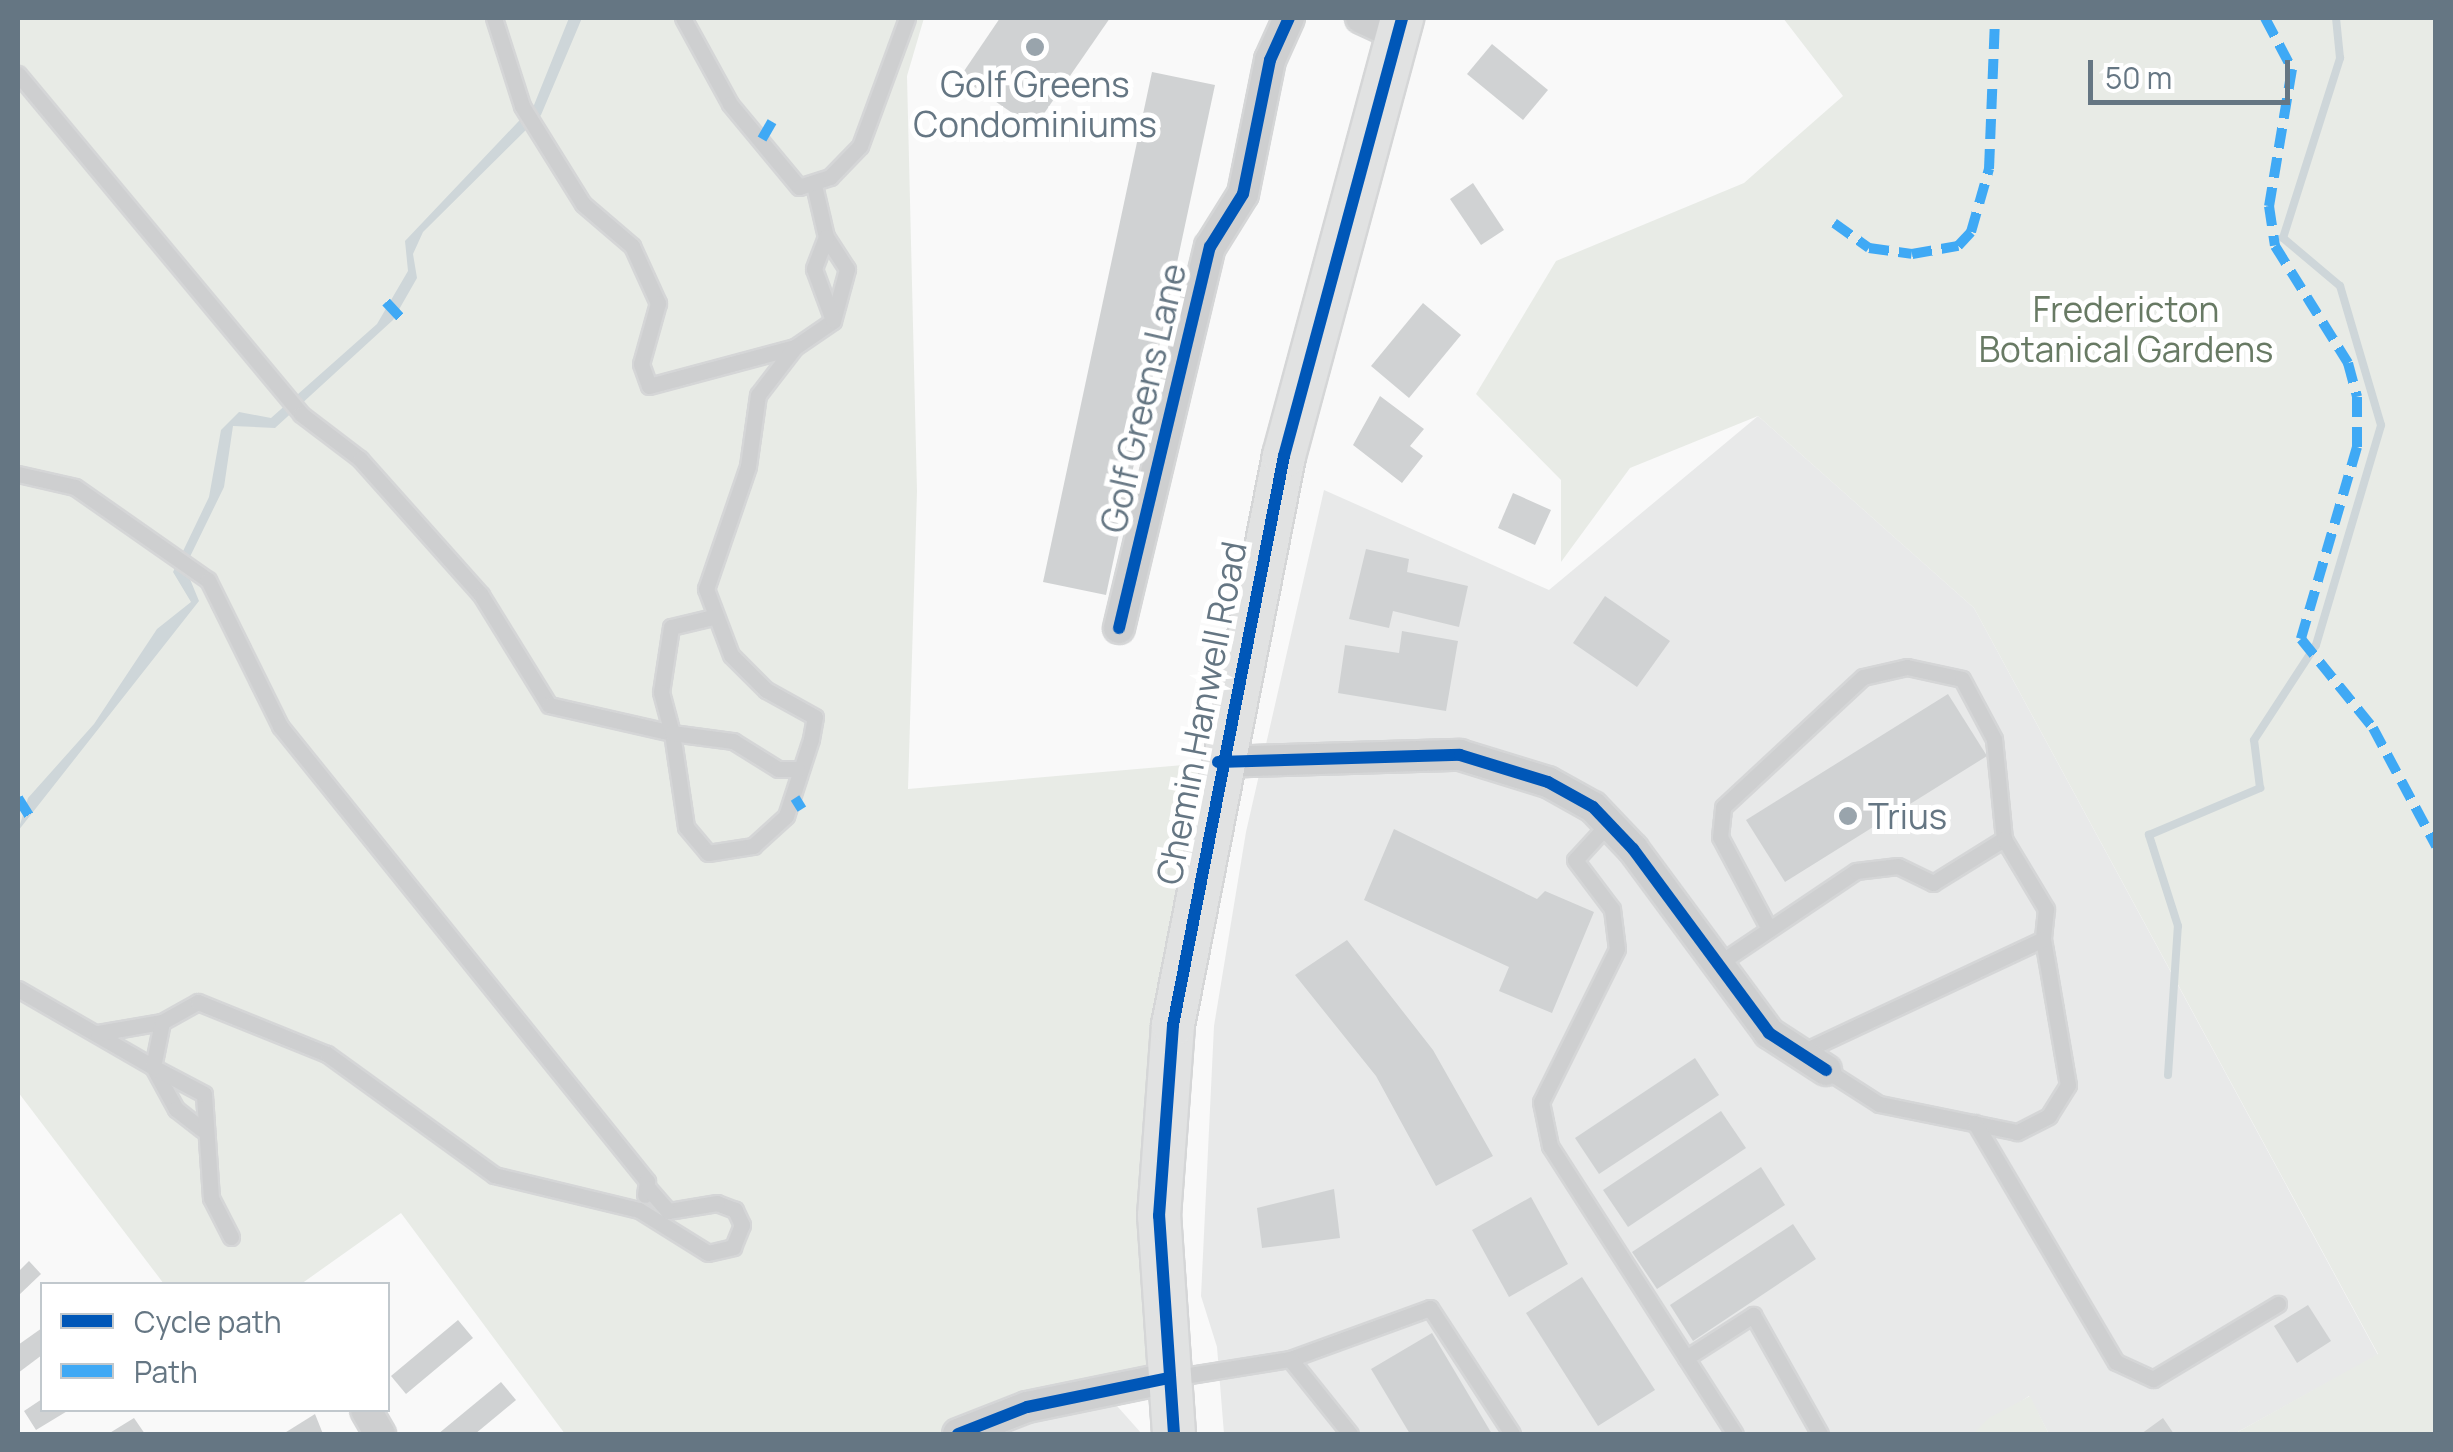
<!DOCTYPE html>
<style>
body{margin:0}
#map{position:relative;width:2453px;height:1452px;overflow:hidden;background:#f9f9f9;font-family:Manrope,sans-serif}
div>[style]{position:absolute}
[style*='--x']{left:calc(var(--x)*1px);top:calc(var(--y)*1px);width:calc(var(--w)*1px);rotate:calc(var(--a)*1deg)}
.built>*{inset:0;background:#e8e9e9}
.green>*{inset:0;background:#e8ebe6}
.water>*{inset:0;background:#ced6d9}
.stream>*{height:8px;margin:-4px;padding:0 4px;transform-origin:4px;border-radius:4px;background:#ced6d9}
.building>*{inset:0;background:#d0d2d3}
.roads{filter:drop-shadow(2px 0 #d5d6d7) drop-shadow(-2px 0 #d5d6d7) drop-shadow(0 2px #d5d6d7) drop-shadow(0 -2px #d5d6d7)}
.service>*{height:15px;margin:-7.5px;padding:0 7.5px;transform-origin:7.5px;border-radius:7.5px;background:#cecfd0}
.minor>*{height:30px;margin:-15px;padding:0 15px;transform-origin:15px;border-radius:15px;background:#cecfd0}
.secondary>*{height:42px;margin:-21px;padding:0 21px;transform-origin:21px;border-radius:21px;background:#e1e2e2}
.quiet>*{height:10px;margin-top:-5px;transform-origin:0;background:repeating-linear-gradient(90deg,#3fa9f5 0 20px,transparent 0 30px)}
.cycleway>*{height:12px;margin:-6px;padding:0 6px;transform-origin:6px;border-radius:6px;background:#0057b8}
.dots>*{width:28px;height:28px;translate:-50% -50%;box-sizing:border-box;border:5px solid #fff;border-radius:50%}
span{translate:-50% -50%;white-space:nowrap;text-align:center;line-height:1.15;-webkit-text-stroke:10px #fff;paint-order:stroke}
.poi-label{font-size:35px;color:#657683}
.left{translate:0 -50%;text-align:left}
.park-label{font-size:35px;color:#687a64}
.street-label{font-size:35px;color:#657683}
.frame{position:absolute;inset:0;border:20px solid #657683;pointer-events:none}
.legend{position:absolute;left:40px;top:1282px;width:350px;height:130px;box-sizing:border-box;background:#fff;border:2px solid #c1c8cd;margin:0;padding:12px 18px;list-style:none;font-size:30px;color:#657683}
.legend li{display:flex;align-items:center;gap:20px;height:50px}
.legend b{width:50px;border:2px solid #c1c8cd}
.scale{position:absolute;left:2088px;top:60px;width:202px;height:45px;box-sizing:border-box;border:5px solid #657683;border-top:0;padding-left:12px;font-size:30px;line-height:35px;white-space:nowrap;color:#657683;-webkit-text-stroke:8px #fff;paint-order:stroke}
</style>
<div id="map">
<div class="built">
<i style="clip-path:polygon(1758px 416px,1974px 608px,2378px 1355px,2234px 1434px,2049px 1434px,2029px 1396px,1973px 1434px,1224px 1434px,1217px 1347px,1201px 1296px,1214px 1026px,1246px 832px,1324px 490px,1549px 590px)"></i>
<i style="clip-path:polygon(1101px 1388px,1142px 1434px,958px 1434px)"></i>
</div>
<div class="green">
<i style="clip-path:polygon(18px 18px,924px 18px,907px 76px,917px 491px,908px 789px,1218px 762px,1173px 1025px,1168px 1378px,958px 1434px,565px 1434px,401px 1213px,301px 1284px,164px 1284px,18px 1092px)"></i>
<i style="clip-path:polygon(1783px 18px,2435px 18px,2435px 1434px,2234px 1434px,2378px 1354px,1974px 608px,1758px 416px,1630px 468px,1561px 562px,1561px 480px,1476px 394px,1556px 261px,1744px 183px,1843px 96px)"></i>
<i style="clip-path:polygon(2030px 1396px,2049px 1434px,1973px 1434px,1989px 1418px)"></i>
</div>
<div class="water">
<i style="clip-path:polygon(569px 18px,582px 18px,541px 115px,423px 232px,413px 254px,417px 278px,393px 320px,275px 428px,233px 426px,224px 487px,185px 567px,199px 601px,18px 831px,28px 798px,94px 724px,157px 629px,191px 602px,173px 572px,209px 497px,221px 430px,239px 412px,271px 418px,377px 324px,408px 271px,405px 241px,534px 105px)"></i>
</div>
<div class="stream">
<i style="--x:2168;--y:1075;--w:149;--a:-86.2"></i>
<i style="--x:2178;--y:926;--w:96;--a:-107.7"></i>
<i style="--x:2149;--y:835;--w:121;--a:-22.9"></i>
<i style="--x:2260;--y:788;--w:48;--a:-97.1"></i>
<i style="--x:2254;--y:740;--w:113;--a:-56.9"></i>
<i style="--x:2316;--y:645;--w:229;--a:-73.5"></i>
<i style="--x:2381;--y:425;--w:145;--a:-106.4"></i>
<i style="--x:2340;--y:286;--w:75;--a:-139.9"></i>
<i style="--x:2283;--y:238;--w:189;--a:-72.4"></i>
<i style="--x:2340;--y:58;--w:40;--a:-95.7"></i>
</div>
<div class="building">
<i style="clip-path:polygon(1000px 18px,1110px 18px,1034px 128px,960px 77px)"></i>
<i style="clip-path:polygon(1492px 44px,1548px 90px,1523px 120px,1467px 74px)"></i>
<i style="clip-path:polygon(1152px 72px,1215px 85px,1106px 595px,1043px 582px)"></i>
<i style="clip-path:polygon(1473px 183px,1504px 230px,1481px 245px,1450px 199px)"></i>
<i style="clip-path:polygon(1423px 303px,1461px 335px,1409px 398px,1371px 366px)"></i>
<i style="clip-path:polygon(1380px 396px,1424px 429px,1410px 446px,1423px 456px,1402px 483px,1353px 445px)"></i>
<i style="clip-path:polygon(1513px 493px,1551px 510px,1535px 545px,1498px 528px)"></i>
<i style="clip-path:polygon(1366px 549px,1409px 559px,1407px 572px,1468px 586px,1459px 627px,1393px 611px,1389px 628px,1349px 619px)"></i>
<i style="clip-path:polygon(1605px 596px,1670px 641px,1637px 687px,1573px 643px)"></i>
<i style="clip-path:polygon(1402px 631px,1458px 641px,1446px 711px,1338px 693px,1345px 645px,1399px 653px)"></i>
<i style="clip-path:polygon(1948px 694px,1987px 756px,1785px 882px,1746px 820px)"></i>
<i style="clip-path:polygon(1394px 829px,1537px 899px,1545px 891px,1594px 912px,1552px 1013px,1499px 991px,1509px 967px,1364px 900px)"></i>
<i style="clip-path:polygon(1347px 940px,1433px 1050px,1493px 1156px,1436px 1186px,1376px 1076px,1295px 975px)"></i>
<i style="clip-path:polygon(1695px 1058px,1719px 1095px,1599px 1174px,1575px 1138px)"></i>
<i style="clip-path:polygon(1721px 1111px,1746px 1148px,1628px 1227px,1603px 1190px)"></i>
<i style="clip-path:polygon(1761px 1167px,1785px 1205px,1657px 1289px,1632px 1252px)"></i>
<i style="clip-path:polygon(1334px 1189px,1340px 1238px,1262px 1248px,1257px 1208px)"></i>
<i style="clip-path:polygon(1531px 1197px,1568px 1264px,1509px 1297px,1472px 1230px)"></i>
<i style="clip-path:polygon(1793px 1224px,1816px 1259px,1693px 1341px,1670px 1305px)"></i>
<i style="clip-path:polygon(29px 1261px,41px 1274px,18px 1296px,18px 1272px)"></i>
<i style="clip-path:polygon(1582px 1277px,1655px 1390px,1598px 1426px,1526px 1313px)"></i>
<i style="clip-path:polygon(2308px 1305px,2331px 1341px,2297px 1363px,2274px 1326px)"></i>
<i style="clip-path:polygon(458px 1320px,473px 1338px,406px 1394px,391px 1376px)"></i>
<i style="clip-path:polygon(42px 1328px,42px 1355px,18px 1373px,18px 1345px)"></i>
<i style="clip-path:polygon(1432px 1333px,1492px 1434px,1410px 1434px,1371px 1369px)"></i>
<i style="clip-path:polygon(501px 1382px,516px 1400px,475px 1434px,438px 1434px)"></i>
<i style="clip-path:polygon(42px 1399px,42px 1410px,69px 1410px,36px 1430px,24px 1411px)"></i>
<i style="clip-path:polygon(315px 1414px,323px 1434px,283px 1434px)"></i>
<i style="clip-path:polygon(134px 1418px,145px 1434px,108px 1434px)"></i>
<i style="clip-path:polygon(2163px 1418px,2174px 1434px,2141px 1434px)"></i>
</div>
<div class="roads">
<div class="service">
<i style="--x:494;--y:18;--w:92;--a:72.3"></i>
<i style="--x:522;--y:106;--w:115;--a:58.1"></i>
<i style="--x:583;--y:204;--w:65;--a:40.6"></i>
<i style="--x:632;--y:246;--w:63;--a:65.5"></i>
<i style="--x:658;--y:303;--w:63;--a:105.6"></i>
<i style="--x:641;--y:364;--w:23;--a:70"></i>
<i style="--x:649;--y:386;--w:151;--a:-15"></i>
<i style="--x:795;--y:347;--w:46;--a:-34.4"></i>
<i style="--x:833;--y:321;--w:54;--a:-74.9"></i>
<i style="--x:847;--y:269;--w:38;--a:-123"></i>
<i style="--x:826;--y:237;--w:53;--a:-103"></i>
<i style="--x:683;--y:18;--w:98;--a:61.3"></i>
<i style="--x:730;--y:104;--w:108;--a:50.3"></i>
<i style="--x:799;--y:187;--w:33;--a:-18"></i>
<i style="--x:830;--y:177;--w:43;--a:-45.9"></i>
<i style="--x:860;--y:146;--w:136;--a:-69.8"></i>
<i style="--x:18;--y:74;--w:442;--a:50.2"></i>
<i style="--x:301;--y:414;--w:74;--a:37.3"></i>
<i style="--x:360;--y:459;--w:182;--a:48.3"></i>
<i style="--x:481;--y:595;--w:129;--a:58.3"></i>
<i style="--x:549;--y:705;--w:126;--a:12.8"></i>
<i style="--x:672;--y:733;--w:95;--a:81.5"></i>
<i style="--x:686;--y:827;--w:34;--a:50"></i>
<i style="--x:708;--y:853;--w:46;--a:-8.8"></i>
<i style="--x:753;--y:846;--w:45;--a:-42.3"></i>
<i style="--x:786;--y:816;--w:81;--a:-72"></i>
<i style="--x:811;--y:739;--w:22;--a:-80"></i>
<i style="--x:815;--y:717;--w:56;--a:-151.1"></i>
<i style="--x:766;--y:690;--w:49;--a:-135"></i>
<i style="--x:731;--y:655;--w:71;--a:-110.7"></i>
<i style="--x:706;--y:589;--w:130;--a:-71.1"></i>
<i style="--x:748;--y:466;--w:72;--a:-82"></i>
<i style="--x:758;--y:395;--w:61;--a:-52.4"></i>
<i style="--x:826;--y:237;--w:34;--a:111"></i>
<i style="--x:814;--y:269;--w:54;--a:69.6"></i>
<i style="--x:18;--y:474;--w:58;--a:12.8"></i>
<i style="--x:75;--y:487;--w:162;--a:35"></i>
<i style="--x:208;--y:580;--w:163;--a:63.7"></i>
<i style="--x:280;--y:726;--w:585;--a:51.11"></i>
<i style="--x:647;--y:1181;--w:14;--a:98"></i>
<i style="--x:713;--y:617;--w:43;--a:166.6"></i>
<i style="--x:671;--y:627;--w:66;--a:98.7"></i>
<i style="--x:661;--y:692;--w:42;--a:75"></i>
<i style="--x:672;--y:733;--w:62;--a:7.5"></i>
<i style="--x:733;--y:741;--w:53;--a:31.9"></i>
<i style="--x:778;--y:769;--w:19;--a:0"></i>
<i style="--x:1609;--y:823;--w:50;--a:132.6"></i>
<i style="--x:1575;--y:860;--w:61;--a:52.9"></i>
<i style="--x:1612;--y:909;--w:40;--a:82.9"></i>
<i style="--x:1617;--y:949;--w:171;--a:116.4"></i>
<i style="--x:1541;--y:1102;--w:45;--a:78.4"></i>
<i style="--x:1550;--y:1146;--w:342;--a:57.3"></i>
<i style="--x:1769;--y:929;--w:104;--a:-118"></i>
<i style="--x:1720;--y:837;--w:30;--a:-84"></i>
<i style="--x:1723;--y:807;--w:191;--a:-42.9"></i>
<i style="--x:1863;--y:677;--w:45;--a:-12.8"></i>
<i style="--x:1907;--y:667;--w:56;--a:12.3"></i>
<i style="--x:1962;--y:679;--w:68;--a:61.9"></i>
<i style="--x:1994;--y:739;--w:100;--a:84.3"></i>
<i style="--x:1718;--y:964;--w:166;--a:-34"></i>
<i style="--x:1856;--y:871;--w:42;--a:-6.8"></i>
<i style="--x:1898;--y:866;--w:39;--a:26"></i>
<i style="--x:1933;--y:883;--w:84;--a:-31.8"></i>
<i style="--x:2004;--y:839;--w:82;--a:59"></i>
<i style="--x:2046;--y:909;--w:30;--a:96"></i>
<i style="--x:2043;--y:939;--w:148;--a:80.3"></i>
<i style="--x:2068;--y:1085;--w:36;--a:122"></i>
<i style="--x:2049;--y:1116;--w:36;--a:153"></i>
<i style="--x:2017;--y:1132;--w:141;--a:-168.5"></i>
<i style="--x:1879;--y:1104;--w:63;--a:-147.3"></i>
<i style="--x:18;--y:989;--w:156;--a:30"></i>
<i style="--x:153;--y:1067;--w:48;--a:61.3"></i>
<i style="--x:176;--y:1109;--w:33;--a:38"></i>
<i style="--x:98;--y:1033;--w:65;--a:-9.8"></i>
<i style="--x:1800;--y:1053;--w:268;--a:-25.1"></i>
<i style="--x:1975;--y:1123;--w:277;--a:59.5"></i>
<i style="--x:2116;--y:1362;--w:41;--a:24.7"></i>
<i style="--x:2153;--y:1379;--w:146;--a:-31"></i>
<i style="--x:231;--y:1237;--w:44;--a:-117.1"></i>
<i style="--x:211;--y:1198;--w:104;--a:-93.9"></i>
<i style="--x:204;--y:1094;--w:58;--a:-152.1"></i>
<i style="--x:153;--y:1067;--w:46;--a:-78.7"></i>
<i style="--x:162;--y:1022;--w:41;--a:-29.1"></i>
<i style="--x:198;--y:1002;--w:139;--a:22"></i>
<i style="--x:327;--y:1054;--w:206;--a:35.9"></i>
<i style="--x:494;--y:1175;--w:149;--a:13.6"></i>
<i style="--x:639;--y:1210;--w:81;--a:31.9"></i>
<i style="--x:708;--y:1253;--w:26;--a:-13"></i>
<i style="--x:733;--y:1247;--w:24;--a:-68"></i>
<i style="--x:742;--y:1225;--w:17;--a:-115"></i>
<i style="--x:735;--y:1210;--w:19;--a:-159"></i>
<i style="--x:717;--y:1203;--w:50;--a:170.7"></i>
<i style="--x:668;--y:1211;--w:30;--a:-131"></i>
<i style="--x:1686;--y:1358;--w:80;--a:-32.7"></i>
<i style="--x:1753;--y:1315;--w:137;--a:60.6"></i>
<i style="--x:1290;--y:1359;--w:149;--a:-20"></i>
<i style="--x:1430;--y:1308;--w:150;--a:56.9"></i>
<i style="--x:1171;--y:1378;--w:121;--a:-9.1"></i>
<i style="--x:1290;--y:1359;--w:96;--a:51.3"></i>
</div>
<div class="minor">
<i style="--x:1361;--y:18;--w:41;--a:24.7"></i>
<i style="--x:1119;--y:628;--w:392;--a:-76.6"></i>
<i style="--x:1210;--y:247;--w:62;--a:-58.1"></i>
<i style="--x:1243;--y:194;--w:137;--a:-78.6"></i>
<i style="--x:1270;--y:60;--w:46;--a:-65.7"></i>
<i style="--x:1218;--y:762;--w:242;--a:-1.7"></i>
<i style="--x:1460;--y:755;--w:92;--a:17.1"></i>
<i style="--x:1548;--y:782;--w:51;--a:29.1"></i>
<i style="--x:1593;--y:807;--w:58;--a:46.4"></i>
<i style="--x:1633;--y:849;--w:229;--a:53.5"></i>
<i style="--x:1769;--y:1033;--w:68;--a:33"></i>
<i style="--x:366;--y:1410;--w:28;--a:60"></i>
<i style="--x:958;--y:1434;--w:74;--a:-21.4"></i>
<i style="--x:1027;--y:1407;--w:144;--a:-11.6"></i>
</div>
<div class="secondary">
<i style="--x:1174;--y:1434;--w:219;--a:-93.9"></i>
<i style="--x:1159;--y:1216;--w:192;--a:-85.8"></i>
<i style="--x:1173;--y:1025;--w:580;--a:-78.96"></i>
<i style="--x:1284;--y:456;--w:454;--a:-74.9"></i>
</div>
</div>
<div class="quiet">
<i style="--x:2265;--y:18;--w:58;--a:62.1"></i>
<i style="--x:2292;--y:69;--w:139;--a:99.5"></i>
<i style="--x:2269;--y:206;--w:40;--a:81.5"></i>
<i style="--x:2275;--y:246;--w:138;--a:58"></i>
<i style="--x:2348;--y:363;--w:35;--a:75"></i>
<i style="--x:2357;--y:397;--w:50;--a:90"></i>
<i style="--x:2357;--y:447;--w:200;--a:106.3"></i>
<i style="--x:2301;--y:639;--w:114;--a:51"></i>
<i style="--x:2373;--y:728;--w:134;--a:61.9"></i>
<i style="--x:762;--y:139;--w:24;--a:-60"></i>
<i style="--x:1834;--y:223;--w:43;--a:35.5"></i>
<i style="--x:1869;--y:248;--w:43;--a:7.9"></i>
<i style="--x:1912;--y:254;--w:47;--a:-9.9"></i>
<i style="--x:1958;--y:246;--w:19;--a:-47"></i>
<i style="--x:1971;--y:232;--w:66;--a:-74.1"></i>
<i style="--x:1989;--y:169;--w:151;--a:-87.7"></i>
<i style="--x:386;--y:302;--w:21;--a:47"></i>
<i style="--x:18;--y:798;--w:25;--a:58"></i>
<i style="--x:795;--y:798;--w:13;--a:58"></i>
</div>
<div class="cycleway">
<i style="--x:1119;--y:628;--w:392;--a:-76.6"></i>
<i style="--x:1210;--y:247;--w:62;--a:-58.1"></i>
<i style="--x:1243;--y:194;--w:137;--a:-78.6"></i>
<i style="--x:1270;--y:60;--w:46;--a:-65.7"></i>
<i style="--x:1218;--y:762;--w:242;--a:-1.7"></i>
<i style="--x:1460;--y:755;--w:92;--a:17.1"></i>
<i style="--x:1548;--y:782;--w:51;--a:29.1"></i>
<i style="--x:1593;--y:807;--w:58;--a:46.4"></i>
<i style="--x:1633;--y:849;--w:229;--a:53.5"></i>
<i style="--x:1769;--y:1033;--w:68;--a:33"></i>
<i style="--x:958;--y:1434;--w:74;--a:-21.4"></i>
<i style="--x:1027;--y:1407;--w:144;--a:-11.6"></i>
<i style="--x:1174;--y:1434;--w:219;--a:-93.9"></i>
<i style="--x:1159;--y:1216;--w:192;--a:-85.8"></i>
<i style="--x:1173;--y:1025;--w:580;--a:-78.96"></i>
<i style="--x:1284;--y:456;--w:454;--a:-74.9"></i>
</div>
<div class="dots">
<i style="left:1035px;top:47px;background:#99a4ac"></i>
<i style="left:1848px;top:816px;background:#99a4ac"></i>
</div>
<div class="poi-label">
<span style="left:1035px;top:104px">Golf Greens<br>Condominiums</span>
<span class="left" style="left:1868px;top:816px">Trius</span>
</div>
<div class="park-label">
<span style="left:2126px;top:329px">Fredericton<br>Botanical Gardens</span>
</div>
<div class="street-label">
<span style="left:1143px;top:398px;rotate:-77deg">Golf Greens Lane</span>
<span style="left:1201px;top:713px;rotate:-79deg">Chemin Hanwell Road</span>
</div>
<div class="frame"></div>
<ul class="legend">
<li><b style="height:12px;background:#0057b8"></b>Cycle path</li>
<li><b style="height:12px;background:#3fa9f5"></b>Path</li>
</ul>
<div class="scale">50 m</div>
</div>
